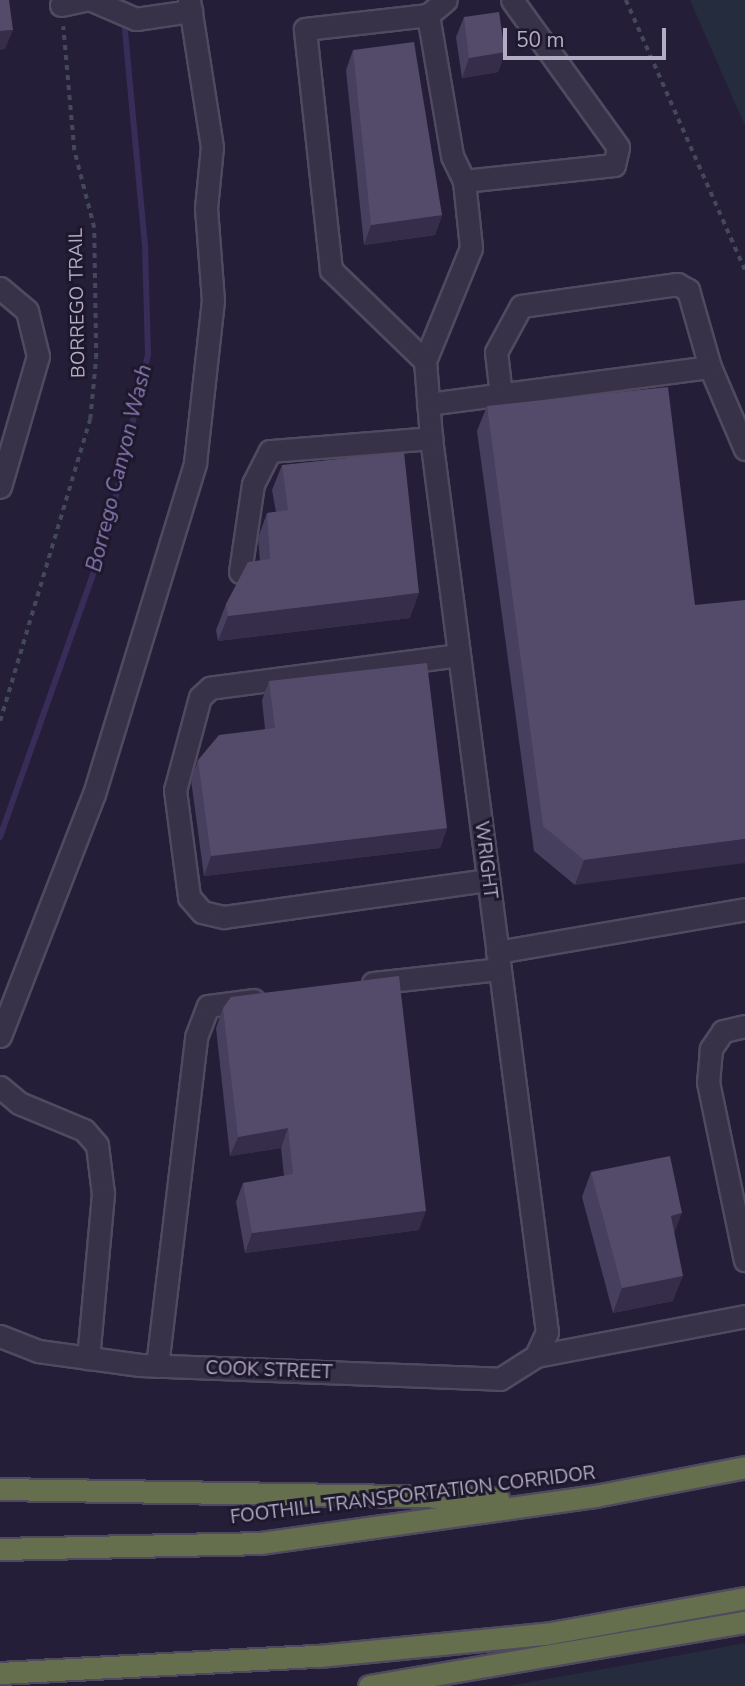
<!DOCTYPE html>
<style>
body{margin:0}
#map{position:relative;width:745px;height:1686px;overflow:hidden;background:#251e38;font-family:"Nunito Sans",sans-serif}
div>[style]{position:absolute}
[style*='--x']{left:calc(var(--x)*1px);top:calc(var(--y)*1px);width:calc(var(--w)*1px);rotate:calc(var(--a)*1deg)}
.green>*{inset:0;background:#242c3e}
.stream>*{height:6px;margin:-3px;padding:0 3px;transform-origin:3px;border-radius:3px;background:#382c59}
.path>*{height:3.5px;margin-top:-1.75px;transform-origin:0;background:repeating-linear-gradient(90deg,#43485a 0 5px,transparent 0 10px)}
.roads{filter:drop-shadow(2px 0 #504a60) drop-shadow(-2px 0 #504a60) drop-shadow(0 2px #504a60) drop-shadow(0 -2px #504a60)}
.minor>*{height:21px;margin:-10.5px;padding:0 10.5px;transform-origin:10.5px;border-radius:10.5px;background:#383248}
.highway>*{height:21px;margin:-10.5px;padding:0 10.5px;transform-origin:10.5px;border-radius:10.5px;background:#656f4e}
.wall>*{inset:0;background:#473f5e}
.shaded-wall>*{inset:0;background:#352d4a}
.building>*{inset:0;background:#534b69}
span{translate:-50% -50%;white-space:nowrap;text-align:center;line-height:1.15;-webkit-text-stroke:6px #1d182c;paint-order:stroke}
.street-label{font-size:19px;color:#b4acc5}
.water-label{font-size:21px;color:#897ab4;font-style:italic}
.scale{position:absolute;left:503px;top:28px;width:163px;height:32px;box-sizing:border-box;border:4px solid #b4acc5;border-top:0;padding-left:9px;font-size:21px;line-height:24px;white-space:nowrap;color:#b4acc5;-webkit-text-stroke:5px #1d182c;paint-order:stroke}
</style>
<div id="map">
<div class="green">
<i style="clip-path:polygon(690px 0,745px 0,745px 126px)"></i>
<i style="clip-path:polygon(745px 1643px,745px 1686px,508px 1686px,654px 1660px)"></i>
</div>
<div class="stream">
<i style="--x:0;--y:837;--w:320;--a:-70.5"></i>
<i style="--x:107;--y:535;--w:186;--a:-77.2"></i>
<i style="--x:148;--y:354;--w:108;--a:-91.6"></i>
<i style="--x:145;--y:246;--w:228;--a:-95.3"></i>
</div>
<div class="path">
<i style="--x:626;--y:0;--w:295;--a:66.2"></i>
<i style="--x:0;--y:721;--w:315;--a:-73.4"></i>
<i style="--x:90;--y:419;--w:61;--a:-84.4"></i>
<i style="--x:96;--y:358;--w:130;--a:-90.9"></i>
<i style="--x:94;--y:228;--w:81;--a:-104.4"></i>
<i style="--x:74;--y:150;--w:124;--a:-95.1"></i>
</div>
<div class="roads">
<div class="minor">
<i style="--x:92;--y:0;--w:48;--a:23.4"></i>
<i style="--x:136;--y:19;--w:56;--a:-8.3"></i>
<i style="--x:61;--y:5;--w:24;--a:-12"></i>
<i style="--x:428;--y:15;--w:143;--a:80.3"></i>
<i style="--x:452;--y:156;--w:28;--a:64"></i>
<i style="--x:464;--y:181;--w:67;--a:84"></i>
<i style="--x:471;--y:248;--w:122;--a:112.2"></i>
<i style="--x:425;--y:361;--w:77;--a:85.5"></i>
<i style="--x:431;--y:438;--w:901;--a:82.61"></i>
<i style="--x:547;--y:1332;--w:26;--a:115"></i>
<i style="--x:464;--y:181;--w:151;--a:-6.1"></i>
<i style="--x:614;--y:165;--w:18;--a:-77"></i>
<i style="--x:618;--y:147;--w:181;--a:-125.8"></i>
<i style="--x:0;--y:288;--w:35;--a:40"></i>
<i style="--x:27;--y:311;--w:46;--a:76.3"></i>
<i style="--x:38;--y:356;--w:136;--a:106.2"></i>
<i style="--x:425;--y:361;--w:131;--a:-135.9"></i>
<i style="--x:331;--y:270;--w:242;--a:-96.2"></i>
<i style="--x:305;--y:29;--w:124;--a:-6.5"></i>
<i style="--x:428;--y:15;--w:23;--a:-40"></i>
<i style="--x:501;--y:395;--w:43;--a:-96.6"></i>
<i style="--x:496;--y:352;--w:52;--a:-61.5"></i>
<i style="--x:521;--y:306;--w:158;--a:-8"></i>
<i style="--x:677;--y:284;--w:13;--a:29"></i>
<i style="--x:688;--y:290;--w:80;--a:74.1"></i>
<i style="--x:710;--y:367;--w:89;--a:66.9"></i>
<i style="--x:428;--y:404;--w:284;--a:-7.5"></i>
<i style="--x:240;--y:572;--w:89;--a:-81.6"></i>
<i style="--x:253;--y:484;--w:37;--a:-63"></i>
<i style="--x:270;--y:451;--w:162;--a:-4.6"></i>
<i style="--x:459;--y:655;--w:251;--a:172.5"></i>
<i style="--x:210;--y:688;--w:13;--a:138"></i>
<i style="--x:200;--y:697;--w:96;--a:105"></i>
<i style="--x:175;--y:790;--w:108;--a:82.5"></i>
<i style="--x:189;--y:897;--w:20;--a:49"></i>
<i style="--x:202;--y:912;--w:23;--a:13"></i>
<i style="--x:224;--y:917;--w:267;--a:-8"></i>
<i style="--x:497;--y:952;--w:252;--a:-9.8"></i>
<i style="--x:373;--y:983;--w:127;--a:-6.3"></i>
<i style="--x:745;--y:1026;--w:23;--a:167"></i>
<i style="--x:723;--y:1031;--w:22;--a:124"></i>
<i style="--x:711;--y:1049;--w:33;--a:95"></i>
<i style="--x:708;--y:1082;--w:182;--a:78.3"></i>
<i style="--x:0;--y:1036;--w:260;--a:-68.8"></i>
<i style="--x:94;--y:794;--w:346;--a:-73"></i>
<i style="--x:195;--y:463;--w:163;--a:-83.7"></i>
<i style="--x:213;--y:301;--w:93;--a:-94.3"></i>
<i style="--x:206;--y:208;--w:61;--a:-84.4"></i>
<i style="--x:212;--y:147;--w:149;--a:-98.9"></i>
<i style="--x:0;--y:1087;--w:25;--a:40"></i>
<i style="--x:19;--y:1103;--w:70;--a:22.6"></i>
<i style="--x:84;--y:1130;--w:20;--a:49"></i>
<i style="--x:97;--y:1145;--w:49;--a:83"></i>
<i style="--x:103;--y:1194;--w:165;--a:95.2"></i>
<i style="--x:0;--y:1336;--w:41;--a:21.5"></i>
<i style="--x:38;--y:1351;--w:103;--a:7.8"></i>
<i style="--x:140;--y:1365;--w:360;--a:2.2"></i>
<i style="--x:500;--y:1379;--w:43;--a:-32.6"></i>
<i style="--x:536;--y:1356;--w:213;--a:-10.8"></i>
<i style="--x:157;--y:1366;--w:331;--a:-83.2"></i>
<i style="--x:196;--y:1037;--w:33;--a:-69"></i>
<i style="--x:208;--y:1006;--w:46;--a:-7.4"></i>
</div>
<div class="highway">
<i style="--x:0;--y:1489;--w:498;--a:1"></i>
<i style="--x:0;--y:1549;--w:261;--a:-1.3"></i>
<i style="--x:261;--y:1543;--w:337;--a:-8"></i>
<i style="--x:595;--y:1496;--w:153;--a:-10.9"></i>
<i style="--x:0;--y:1673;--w:319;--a:-3.1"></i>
<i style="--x:319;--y:1656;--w:227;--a:-5.6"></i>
<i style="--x:545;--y:1634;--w:203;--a:-10.2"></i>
<i style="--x:369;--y:1686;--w:381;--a:-9.7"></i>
</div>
</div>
<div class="wall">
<i style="clip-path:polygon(464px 17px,505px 52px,498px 72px,462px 78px,456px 37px)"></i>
<i style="clip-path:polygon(353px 50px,442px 215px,435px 235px,364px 245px,346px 70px)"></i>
<i style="clip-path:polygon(487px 406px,695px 605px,575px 885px,534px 851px,477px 431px)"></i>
<i style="clip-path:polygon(282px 465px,410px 618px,218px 641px,216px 630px,226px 604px,260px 561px,258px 538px,267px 513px,276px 512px,272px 490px)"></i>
<i style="clip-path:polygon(269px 681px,447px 828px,440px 848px,204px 876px,191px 780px,198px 760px,265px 729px,262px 700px)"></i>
<i style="clip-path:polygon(223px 1008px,419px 1230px,245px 1253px,236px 1202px,243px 1183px,284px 1176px,281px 1148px,230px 1156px,216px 1028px)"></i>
<i style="clip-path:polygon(591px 1172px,674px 1233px,673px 1301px,613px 1313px,582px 1197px)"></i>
</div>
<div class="shaded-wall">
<i style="clip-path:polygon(13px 30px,5px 49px,0 50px,0 31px)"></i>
<i style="clip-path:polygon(505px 52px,498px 72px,462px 78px,469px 58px)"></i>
<i style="clip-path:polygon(442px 215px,435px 235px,364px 245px,371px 225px)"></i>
<i style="clip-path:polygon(419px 593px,410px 618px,218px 641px,228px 616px)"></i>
<i style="clip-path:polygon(447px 828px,440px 848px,204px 876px,211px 856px)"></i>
<i style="clip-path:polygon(745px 839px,745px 863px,575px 885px,584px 860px)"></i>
<i style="clip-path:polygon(288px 1128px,281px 1148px,230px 1156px,238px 1137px)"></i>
<i style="clip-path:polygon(426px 1211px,419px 1230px,245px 1253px,252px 1233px)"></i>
<i style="clip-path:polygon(682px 1213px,672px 1239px,671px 1216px)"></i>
<i style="clip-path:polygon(683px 1276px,673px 1301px,613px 1313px,622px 1288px)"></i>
</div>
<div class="building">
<i style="clip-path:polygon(0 0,9px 0,13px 30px,0 31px)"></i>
<i style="clip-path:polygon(499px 12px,505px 52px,469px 58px,464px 17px)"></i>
<i style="clip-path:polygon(414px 42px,442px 215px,371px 225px,353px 50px)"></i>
<i style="clip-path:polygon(668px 387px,695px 605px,745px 600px,745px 839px,584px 860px,543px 826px,487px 406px)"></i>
<i style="clip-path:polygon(404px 452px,419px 593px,228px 616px,226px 604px,248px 562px,270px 559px,267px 513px,288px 510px,282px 465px)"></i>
<i style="clip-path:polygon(427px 663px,447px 828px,211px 856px,198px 760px,219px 735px,275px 728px,269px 681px)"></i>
<i style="clip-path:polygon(399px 976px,426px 1211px,252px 1233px,243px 1183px,293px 1174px,288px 1128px,238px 1137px,223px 1008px,231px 997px)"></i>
<i style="clip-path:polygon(670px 1156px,682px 1213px,671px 1216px,683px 1276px,622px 1288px,591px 1172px)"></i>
</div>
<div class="street-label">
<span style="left:78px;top:303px;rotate:-91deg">BORREGO TRAIL</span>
<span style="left:485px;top:860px;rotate:83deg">WRIGHT</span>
<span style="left:269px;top:1371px;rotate:2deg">COOK STREET</span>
<span style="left:413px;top:1496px;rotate:-7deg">FOOTHILL TRANSPORTATION CORRIDOR</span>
</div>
<div class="water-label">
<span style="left:119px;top:468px;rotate:-76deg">Borrego Canyon Wash</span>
</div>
<div class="scale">50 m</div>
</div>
